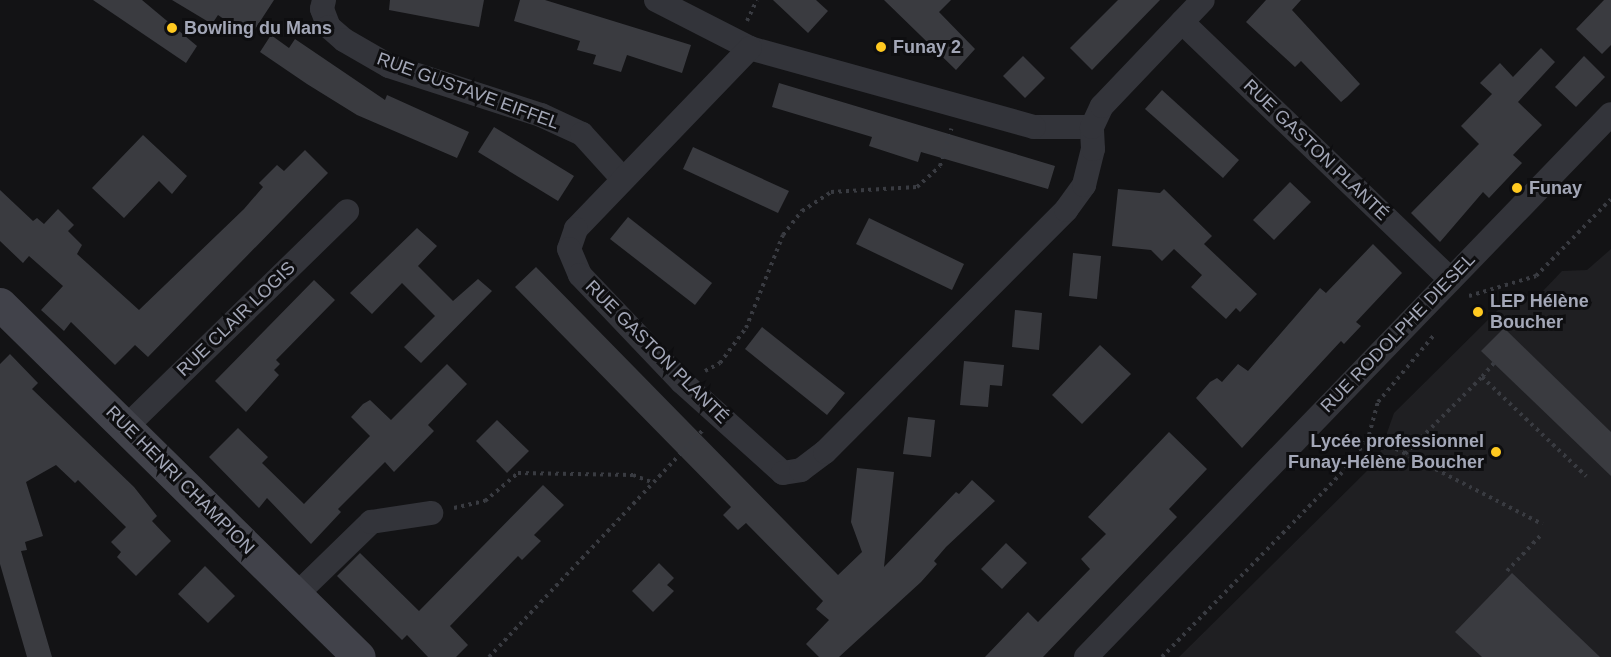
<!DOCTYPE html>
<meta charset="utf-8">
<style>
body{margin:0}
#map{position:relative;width:1611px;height:657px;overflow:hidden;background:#131315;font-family:Arial,sans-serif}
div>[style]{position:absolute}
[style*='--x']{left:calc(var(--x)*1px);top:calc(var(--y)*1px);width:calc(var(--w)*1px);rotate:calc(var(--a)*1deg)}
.built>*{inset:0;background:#1f1f22}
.building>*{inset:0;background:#3a3b40}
.path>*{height:4px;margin-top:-2px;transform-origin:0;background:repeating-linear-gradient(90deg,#393b41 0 3px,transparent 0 7.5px)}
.street>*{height:24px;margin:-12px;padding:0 12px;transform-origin:12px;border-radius:12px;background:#33343a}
.secondary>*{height:33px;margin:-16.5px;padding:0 16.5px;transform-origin:16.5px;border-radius:16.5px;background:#41424a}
.dots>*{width:16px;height:16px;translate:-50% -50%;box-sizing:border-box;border:3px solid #0e0e10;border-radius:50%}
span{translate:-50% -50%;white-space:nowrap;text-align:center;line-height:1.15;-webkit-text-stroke:6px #0e0e10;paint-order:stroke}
.poi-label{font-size:18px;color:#a3a7b7;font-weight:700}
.left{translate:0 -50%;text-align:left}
.right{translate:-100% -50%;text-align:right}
.street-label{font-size:18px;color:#a3a7b7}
</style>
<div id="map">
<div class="built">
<i style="clip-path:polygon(1611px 249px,1611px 657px,1179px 657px,1377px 461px,1394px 413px,1507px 301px,1541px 293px,1562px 271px,1587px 270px)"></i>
</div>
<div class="building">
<i style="clip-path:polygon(93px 0,142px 0,197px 46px,186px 63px)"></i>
<i style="clip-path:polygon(172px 0,274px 0,250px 37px,218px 15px,212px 24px)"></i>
<i style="clip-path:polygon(390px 0,484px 0,479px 27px,389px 10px)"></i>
<i style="clip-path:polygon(520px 0,545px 0,691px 45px,682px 73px,627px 55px,621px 72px,593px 64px,596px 55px,577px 50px,580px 41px,514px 21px)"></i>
<i style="clip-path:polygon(773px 0,816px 0,828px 11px,808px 33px)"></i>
<i style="clip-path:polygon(884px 0,951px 0,939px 12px,975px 49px,956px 70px)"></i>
<i style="clip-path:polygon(1118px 0,1160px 0,1092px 70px,1070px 48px)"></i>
<i style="clip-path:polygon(1266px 0,1301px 0,1292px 10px,1360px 84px,1347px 97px,1341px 102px,1301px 61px,1295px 67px,1246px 22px)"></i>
<i style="clip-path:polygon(1604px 0,1611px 0,1611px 45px,1602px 54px,1576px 29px)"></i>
<i style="clip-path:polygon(271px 35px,289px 48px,295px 39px,385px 100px,387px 95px,469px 132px,457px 158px,357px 115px,307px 84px,260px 52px)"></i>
<i style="clip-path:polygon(1541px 48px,1555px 62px,1518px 102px,1542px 125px,1513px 155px,1522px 163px,1489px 198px,1483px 192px,1440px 242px,1411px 213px,1479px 144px,1461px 126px,1492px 94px,1480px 83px,1500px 63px,1513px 77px)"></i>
<i style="clip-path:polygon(1023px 56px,1045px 78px,1025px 98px,1003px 76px)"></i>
<i style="clip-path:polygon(1584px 56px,1605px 77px,1576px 107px,1555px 87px)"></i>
<i style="clip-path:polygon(779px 83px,1055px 166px,1048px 189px,921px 152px,918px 162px,869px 146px,872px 137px,772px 107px)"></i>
<i style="clip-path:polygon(1162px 90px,1239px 160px,1223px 178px,1145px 109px)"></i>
<i style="clip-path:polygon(494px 127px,574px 176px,558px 201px,478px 152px)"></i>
<i style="clip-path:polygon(143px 135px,187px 176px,172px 194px,159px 181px,124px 218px,92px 188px)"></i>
<i style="clip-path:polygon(693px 147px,789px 191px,778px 213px,683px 169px)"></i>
<i style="clip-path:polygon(305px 150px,328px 173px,148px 357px,135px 345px,115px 365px,71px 322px,64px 331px,41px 310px,63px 286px,29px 256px,23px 263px,0 241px,0 190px,33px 221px,37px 218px,44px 224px,58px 209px,74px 225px,68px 231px,82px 245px,77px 254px,139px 310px,244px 209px,263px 187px,259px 183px,277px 165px,284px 171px)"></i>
<i style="clip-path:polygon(1290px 182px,1311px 202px,1274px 240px,1253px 220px)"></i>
<i style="clip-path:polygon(1118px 189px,1160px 193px,1164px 189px,1212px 236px,1204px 244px,1257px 294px,1240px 312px,1236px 308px,1226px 319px,1191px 287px,1202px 275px,1174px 249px,1162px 261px,1151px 250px,1112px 246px)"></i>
<i style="clip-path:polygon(628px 217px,712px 283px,695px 305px,610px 239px)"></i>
<i style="clip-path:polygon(869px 218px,964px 264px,952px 290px,856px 244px)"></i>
<i style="clip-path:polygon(417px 228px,437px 246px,418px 266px,453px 301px,478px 279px,492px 291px,421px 363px,404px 347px,435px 316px,402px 283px,372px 314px,350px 293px)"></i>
<i style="clip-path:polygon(1373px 244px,1402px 273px,1356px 322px,1361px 326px,1344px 344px,1341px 341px,1242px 448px,1196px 398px,1210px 382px,1217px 378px,1222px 382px,1238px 364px,1248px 371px,1320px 288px,1326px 293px)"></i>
<i style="clip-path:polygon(1073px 253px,1101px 256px,1097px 299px,1069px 296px)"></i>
<i style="clip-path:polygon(536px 267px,838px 575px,862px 552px,851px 522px,857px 468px,894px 472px,884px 567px,956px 492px,959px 494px,972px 480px,995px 501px,946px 547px,934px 561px,937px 564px,921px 582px,839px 657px,819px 657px,806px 644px,829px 620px,816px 609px,823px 601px,746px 523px,738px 530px,723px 515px,731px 507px,515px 287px)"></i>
<i style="clip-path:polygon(314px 280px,335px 300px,276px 360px,280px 364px,274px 370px,279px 375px,246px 412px,215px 381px)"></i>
<i style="clip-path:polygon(1015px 310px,1042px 313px,1039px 350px,1012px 347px)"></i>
<i style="clip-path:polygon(762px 327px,845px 393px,827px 415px,745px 349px)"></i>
<i style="clip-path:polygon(1504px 328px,1611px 432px,1611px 476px,1481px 351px)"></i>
<i style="clip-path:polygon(1100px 345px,1131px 374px,1082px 424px,1052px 395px)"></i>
<i style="clip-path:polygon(10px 354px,38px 383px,32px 389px,134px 487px,157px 516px,152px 521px,171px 541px,136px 576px,117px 557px,121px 552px,111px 542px,126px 527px,78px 480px,75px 483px,56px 465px,26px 482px,43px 536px,25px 542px,27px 550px,21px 551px,52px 657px,27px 657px,0 564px,0 364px)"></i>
<i style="clip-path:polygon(964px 361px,1004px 365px,1002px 386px,990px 385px,988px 407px,960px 405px)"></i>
<i style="clip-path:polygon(447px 364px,467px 384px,428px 425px,434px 431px,394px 472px,385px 462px,338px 509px,341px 512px,311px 544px,267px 498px,259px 508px,209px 457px,238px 428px,268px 457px,262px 463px,304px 504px,370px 436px,351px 417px,363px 404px,370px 400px,391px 420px)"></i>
<i style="clip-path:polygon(908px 417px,935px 420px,931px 457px,903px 454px)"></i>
<i style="clip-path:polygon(497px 420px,529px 451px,507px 473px,476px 441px)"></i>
<i style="clip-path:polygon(1169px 432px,1207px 469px,1169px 509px,1177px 517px,1043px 657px,985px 657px,1028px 612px,1038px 622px,1090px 569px,1081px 559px,1106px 534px,1088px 517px)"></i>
<i style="clip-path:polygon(543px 485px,564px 505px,534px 535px,541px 541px,522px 560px,518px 556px,450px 626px,468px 645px,456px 657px,428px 657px,407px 635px,402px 640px,337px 576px,360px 553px,419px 611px)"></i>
<i style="clip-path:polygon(1006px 543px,1027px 563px,1002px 589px,981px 569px)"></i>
<i style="clip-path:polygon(659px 563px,674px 578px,667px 585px,674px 591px,653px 612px,632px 591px)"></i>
<i style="clip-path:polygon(205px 566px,235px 596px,208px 623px,178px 594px)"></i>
<i style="clip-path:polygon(1512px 573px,1600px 657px,1482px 657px,1455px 632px)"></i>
</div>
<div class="path">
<i style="--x:747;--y:21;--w:23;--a:-65"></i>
<i style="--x:1469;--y:296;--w:70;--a:-16.6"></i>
<i style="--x:1536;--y:276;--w:107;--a:-45.8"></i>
<i style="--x:1494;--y:363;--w:18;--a:131"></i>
<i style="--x:1482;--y:377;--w:144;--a:43.6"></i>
<i style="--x:705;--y:371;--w:17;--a:-28"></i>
<i style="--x:720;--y:363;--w:44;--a:-53.4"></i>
<i style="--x:746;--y:328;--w:100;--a:-68.3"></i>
<i style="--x:783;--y:235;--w:31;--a:-52"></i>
<i style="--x:802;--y:211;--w:35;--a:-33"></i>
<i style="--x:831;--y:192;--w:86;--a:-3.3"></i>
<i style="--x:917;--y:187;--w:31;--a:-42"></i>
<i style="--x:940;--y:166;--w:39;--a:-73"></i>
<i style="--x:1369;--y:435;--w:195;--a:27.2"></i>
<i style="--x:1405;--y:454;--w:109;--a:-45"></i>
<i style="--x:454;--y:508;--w:32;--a:-13"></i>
<i style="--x:485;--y:501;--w:43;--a:-40.3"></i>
<i style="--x:518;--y:473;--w:115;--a:1"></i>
<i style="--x:633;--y:475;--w:22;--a:21"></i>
<i style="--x:1507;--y:571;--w:51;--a:-46.6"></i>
<i style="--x:489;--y:657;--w:312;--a:-46.7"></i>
<i style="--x:1162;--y:657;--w:271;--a:-45.7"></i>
<i style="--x:1351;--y:463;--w:33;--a:-57"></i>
<i style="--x:1369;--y:435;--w:34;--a:-75"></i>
<i style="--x:1378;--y:402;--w:87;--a:-50.1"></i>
</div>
<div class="street">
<i style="--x:324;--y:0;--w:9;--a:103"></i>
<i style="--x:322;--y:9;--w:19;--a:69"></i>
<i style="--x:329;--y:27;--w:20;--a:41"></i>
<i style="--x:344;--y:40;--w:52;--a:30"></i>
<i style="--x:389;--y:66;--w:160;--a:17.9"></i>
<i style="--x:541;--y:115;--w:45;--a:24.9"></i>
<i style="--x:582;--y:134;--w:61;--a:47.7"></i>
<i style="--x:656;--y:0;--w:106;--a:27.1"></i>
<i style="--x:1182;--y:22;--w:371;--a:43.8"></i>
<i style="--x:1092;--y:127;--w:58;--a:180"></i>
<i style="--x:1034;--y:127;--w:295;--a:-164.5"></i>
<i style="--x:750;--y:48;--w:251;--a:133.9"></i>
<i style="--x:576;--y:229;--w:21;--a:109"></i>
<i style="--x:569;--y:249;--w:28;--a:67"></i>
<i style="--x:580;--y:275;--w:148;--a:46.4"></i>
<i style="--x:682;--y:382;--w:136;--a:42"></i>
<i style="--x:783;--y:473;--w:18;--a:-9"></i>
<i style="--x:801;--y:470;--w:30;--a:-37"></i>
<i style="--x:825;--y:452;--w:342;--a:-45.1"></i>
<i style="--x:1066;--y:210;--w:31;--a:-54"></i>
<i style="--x:1084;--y:185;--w:37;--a:-76"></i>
<i style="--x:1093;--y:149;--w:22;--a:-93"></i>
<i style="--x:1092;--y:127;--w:23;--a:-65"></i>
<i style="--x:1102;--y:106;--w:146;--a:-46.4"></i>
<i style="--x:126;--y:427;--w:309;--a:-44.3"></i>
<i style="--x:296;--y:595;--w:105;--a:-44.2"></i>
<i style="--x:371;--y:522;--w:61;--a:-8.5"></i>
<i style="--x:1086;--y:657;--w:755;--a:-45.97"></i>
</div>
<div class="secondary">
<i style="--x:0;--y:304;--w:503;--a:44.52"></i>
</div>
<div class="dots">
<i style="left:172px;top:28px;background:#ffc920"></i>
<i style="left:881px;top:47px;background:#ffc920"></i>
<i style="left:1517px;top:188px;background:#ffc920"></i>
<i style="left:1478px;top:312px;background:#ffc920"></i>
<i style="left:1496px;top:452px;background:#ffc920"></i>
</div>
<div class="poi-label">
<span class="left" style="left:184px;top:28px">Bowling du Mans</span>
<span class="left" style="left:893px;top:47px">Funay 2</span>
<span class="left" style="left:1529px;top:188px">Funay</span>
<span class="left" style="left:1490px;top:312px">LEP Hélène<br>Boucher</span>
<span class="right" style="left:1484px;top:452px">Lycée professionnel<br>Funay-Hélène Boucher</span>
</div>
<div class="street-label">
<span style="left:468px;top:91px;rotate:20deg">RUE GUSTAVE EIFFEL</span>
<span style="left:1316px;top:150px;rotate:44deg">RUE GASTON PLANTÉ</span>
<span style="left:236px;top:319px;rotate:-44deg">RUE CLAIR LOGIS</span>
<span style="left:1398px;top:333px;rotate:-46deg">RUE RODOLPHE DIESEL</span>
<span style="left:657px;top:352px;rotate:45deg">RUE GASTON PLANTÉ</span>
<span style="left:180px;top:480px;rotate:45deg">RUE HENRI CHAMPION</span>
</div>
</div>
